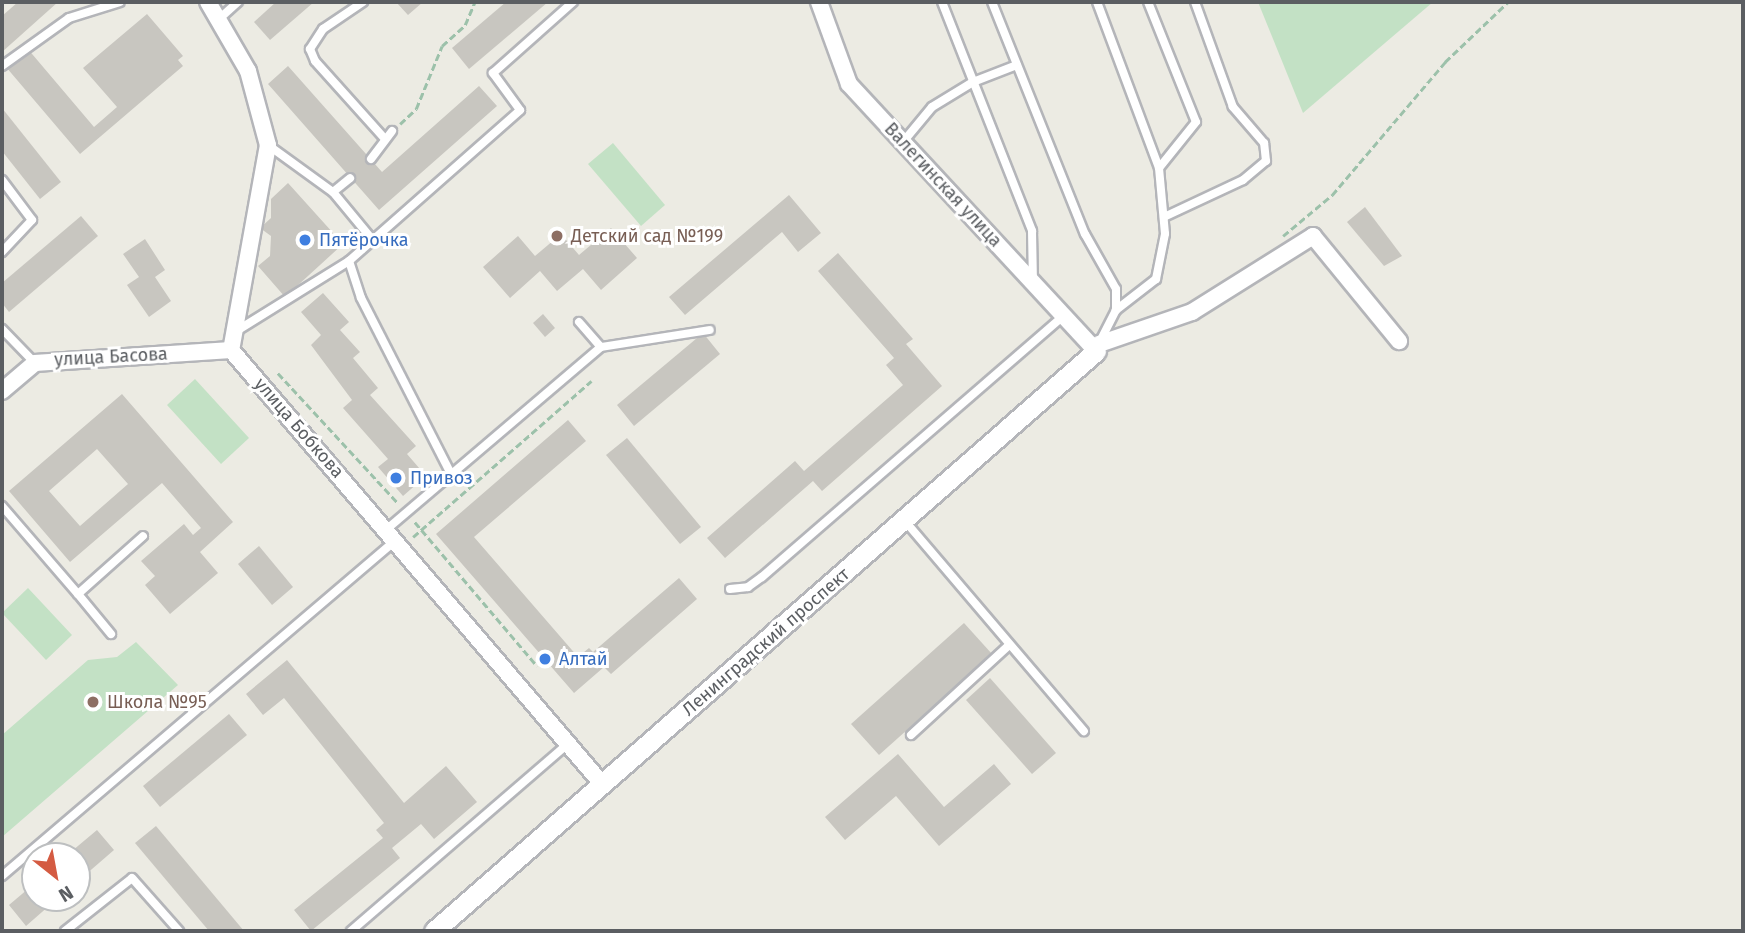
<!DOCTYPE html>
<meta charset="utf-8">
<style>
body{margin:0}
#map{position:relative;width:1745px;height:933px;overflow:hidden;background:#ecebe3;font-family:"Fira Sans",sans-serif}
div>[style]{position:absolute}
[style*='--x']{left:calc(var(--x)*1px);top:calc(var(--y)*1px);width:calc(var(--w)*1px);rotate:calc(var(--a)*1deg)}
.green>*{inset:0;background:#c3e1c5}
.building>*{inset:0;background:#c8c6c0}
.path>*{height:2.5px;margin-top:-1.25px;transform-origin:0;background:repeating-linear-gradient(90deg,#9cc1aa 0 7px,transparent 0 10.5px)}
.roads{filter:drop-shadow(2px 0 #b4b5b9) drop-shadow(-2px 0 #b4b5b9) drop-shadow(0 2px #b4b5b9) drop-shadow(0 -2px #b4b5b9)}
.service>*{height:8px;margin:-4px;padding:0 4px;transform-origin:4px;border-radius:4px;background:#fff}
.minor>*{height:16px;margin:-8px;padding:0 8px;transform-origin:8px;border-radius:8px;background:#fff}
.tertiary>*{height:19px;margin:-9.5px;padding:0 9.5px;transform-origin:9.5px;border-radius:9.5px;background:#fff}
.dots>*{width:19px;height:19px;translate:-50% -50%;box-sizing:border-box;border:4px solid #fff;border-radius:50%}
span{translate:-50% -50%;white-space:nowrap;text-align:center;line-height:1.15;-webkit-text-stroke:6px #fff;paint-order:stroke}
.street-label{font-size:18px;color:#5b5e62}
.education-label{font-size:18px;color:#785e54}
.left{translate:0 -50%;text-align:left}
.shop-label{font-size:18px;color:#366cbe}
.frame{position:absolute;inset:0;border:4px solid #5b5e62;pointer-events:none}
.north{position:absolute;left:21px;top:842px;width:70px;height:70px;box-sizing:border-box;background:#fff;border:2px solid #bdbfc0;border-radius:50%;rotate:149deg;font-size:19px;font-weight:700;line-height:28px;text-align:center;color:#5b5e62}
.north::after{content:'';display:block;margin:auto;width:24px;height:32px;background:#d45b42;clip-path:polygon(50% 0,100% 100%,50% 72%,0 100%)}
</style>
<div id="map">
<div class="green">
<i style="clip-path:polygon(1258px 2px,1433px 2px,1303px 113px)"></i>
<i style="clip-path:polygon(613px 143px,665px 205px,641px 226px,588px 164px)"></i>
<i style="clip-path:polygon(195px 379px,249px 438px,221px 464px,167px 405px)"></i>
<i style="clip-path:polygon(28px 588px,72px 635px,46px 660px,2px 613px)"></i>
<i style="clip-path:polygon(136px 642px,178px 685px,2px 837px,2px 735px,88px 660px,117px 657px)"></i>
</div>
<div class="building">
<i style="clip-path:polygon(18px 2px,58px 2px,2px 52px,2px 16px)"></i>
<i style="clip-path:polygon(276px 2px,314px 2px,270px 40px,254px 22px)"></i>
<i style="clip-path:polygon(396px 2px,423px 2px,408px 15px)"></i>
<i style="clip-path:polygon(506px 2px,548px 2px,469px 69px,452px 48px)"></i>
<i style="clip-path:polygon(147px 14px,183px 56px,178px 60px,183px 66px,80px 154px,6px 67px,27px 48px,94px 127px,117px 107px,83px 68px)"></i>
<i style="clip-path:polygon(288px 66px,382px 172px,479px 86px,497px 106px,379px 210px,268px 84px)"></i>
<i style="clip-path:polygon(2px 108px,61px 182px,40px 199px,2px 151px)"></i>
<i style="clip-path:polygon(288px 183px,343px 244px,285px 297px,258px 266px,270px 256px,271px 236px,260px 228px,271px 218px,271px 199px)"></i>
<i style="clip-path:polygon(789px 195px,821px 233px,798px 252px,782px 232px,685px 315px,669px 297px)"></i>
<i style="clip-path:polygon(1365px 207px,1402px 256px,1384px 266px,1347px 222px)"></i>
<i style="clip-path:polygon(81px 216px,98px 236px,9px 312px,2px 303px,2px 283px)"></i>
<i style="clip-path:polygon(611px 228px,637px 258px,601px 290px,583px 269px,557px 291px,540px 271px,510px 298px,483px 267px,518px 236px,535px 256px,561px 234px,579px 255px)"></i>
<i style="clip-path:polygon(145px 239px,165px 270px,155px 277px,171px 301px,149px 317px,127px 285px,139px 277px,123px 254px)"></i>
<i style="clip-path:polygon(838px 253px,913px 339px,906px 344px,942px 386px,822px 491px,813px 481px,725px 558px,707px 538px,795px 461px,804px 471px,903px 385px,886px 365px,894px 358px,818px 271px)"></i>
<i style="clip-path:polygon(323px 293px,349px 322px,340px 330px,360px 352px,353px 358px,378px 388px,370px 395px,416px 446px,407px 454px,426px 476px,403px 496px,378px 467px,388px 459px,343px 408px,352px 400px,311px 345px,321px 335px,301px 312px)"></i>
<i style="clip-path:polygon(543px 314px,555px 328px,545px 337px,533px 323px)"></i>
<i style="clip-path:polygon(703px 333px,720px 354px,634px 426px,617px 405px)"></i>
<i style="clip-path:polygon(evenodd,122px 394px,233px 522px,200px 552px,218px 573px,170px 614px,145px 585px,155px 576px,141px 561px,184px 524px,193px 535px,201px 528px,162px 483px,70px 562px,9px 491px,122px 394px,97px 449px,128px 484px,80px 526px,49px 491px,97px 449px)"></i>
<i style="clip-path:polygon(568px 420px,586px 441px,474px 537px,578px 657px,589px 648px,593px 652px,679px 578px,697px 599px,611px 674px,604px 667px,574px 693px,436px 534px)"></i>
<i style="clip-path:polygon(627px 438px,701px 527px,680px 544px,606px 455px)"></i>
<i style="clip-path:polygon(259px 546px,293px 587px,272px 605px,238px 564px)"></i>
<i style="clip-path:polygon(964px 623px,992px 654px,879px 755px,851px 724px)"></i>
<i style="clip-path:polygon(287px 660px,404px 803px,446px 766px,477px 802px,434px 839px,421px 824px,392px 848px,400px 858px,311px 931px,294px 910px,383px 838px,376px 830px,384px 823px,284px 698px,263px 715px,246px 694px)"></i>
<i style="clip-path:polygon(990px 678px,1056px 753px,1032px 774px,966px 700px)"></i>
<i style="clip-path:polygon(229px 714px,247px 735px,160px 807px,143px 786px)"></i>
<i style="clip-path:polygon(898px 754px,944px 807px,994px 764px,1011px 784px,939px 846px,896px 796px,845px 840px,825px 817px)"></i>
<i style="clip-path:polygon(156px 826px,244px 931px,209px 931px,135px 843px)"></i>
<i style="clip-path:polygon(97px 830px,114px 850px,77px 882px,77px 856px,66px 856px)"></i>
<i style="clip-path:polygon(35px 883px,35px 898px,58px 898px,26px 926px,9px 905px)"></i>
</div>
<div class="path">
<i style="--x:400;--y:124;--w:22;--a:-43"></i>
<i style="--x:416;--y:109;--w:68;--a:-67.6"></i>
<i style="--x:442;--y:46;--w:31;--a:-42"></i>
<i style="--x:465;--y:25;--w:25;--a:-67"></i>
<i style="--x:1283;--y:236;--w:64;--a:-39.9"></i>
<i style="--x:1332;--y:195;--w:175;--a:-49.6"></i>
<i style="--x:1445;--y:62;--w:87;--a:-43.6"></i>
<i style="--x:278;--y:373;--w:178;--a:47.3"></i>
<i style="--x:415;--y:522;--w:189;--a:49.7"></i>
<i style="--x:413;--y:537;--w:237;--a:-41.2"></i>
</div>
<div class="roads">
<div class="service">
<i style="--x:363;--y:2;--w:48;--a:146"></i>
<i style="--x:323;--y:29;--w:24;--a:123"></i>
<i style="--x:310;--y:49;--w:13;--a:67"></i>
<i style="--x:315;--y:61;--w:103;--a:48.1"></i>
<i style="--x:942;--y:2;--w:246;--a:68.5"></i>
<i style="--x:1032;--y:231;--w:51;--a:88.9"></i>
<i style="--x:992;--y:2;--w:250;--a:68.2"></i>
<i style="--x:1085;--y:234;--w:63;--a:60.6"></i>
<i style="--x:1116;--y:289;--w:21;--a:90"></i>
<i style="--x:1116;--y:310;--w:36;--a:117"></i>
<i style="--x:1097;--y:2;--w:177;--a:69.5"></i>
<i style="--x:1159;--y:168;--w:66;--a:84.8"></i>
<i style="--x:1165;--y:234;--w:46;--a:101.3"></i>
<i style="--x:1156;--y:279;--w:51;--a:142.2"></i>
<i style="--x:1148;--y:2;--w:129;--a:68.2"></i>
<i style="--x:1196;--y:122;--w:59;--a:128.8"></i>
<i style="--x:220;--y:18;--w:24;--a:-42"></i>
<i style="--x:2;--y:66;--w:82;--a:-35.6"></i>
<i style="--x:69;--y:18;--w:53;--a:-17.4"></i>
<i style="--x:903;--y:142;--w:45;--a:-50.4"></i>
<i style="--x:932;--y:107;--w:48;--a:-31.4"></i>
<i style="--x:973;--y:82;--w:47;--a:-21.1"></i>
<i style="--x:268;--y:145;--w:80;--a:35.9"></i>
<i style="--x:333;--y:192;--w:60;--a:50.4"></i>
<i style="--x:371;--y:159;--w:35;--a:-53"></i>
<i style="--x:2;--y:180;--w:50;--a:53.1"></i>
<i style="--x:32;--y:220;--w:44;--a:133.2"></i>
<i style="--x:333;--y:192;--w:22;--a:-39"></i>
<i style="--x:1164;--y:217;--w:87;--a:-25.1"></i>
<i style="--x:1243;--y:180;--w:30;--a:-40"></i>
<i style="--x:1266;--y:161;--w:18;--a:-96"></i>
<i style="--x:1264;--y:143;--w:48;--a:-130.7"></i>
<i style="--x:1233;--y:107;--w:112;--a:-109.9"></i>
<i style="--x:349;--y:261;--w:39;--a:72"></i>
<i style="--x:361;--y:298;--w:198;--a:62.9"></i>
<i style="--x:579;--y:322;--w:33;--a:49"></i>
<i style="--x:2;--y:329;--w:47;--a:45.9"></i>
<i style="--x:238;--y:330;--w:131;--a:-31.9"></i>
<i style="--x:349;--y:261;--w:228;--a:-41.4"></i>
<i style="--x:520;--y:110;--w:46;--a:-126.1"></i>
<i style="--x:493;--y:73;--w:107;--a:-41.6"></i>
<i style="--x:2;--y:506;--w:116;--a:49.2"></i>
<i style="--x:78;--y:594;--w:87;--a:-41.7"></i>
<i style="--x:905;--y:521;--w:276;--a:49.6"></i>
<i style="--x:387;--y:529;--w:281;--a:-40.4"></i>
<i style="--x:601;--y:347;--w:110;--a:-8.9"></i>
<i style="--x:730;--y:589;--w:18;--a:-6"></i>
<i style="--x:748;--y:587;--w:17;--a:-36"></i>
<i style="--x:762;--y:577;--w:400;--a:-40.9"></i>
<i style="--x:78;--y:594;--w:52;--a:50.5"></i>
<i style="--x:911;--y:735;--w:132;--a:-42.5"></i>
<i style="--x:2;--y:876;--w:518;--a:-40.46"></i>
<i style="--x:65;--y:931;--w:85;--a:-38.3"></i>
<i style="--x:132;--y:878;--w:71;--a:48.4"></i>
<i style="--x:351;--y:931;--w:288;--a:-40.8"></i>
</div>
<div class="minor">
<i style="--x:208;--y:2;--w:80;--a:59.9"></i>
<i style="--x:248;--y:71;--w:77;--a:74.9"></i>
<i style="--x:268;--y:145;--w:208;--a:100.2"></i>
<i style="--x:231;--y:350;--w:572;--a:49.46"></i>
<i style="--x:819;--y:2;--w:87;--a:69.9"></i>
<i style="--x:849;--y:84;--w:364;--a:47.2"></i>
<i style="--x:1099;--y:344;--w:98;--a:-19"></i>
<i style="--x:1192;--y:312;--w:143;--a:-32.1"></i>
<i style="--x:1313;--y:236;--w:136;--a:50.7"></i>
<i style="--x:2;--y:391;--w:43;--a:-40.3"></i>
<i style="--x:35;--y:363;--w:196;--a:-3.8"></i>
</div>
<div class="tertiary">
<i style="--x:434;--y:931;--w:880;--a:-41.22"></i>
</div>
</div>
<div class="dots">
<i style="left:557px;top:236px;background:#8d6e63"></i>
<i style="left:305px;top:240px;background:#3f7fe0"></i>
<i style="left:396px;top:478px;background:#3f7fe0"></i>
<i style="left:545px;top:659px;background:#3f7fe0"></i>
<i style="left:93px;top:702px;background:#8d6e63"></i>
</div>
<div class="street-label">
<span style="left:943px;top:185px;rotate:47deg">Валегинская улица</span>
<span style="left:111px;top:357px;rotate:-3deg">улица Басова</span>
<span style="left:299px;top:428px;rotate:49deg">улица Бобкова</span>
<span style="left:766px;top:642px;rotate:-41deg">Ленинградский проспект</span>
</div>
<div class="education-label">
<span class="left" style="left:571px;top:236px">Детский сад №199</span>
<span class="left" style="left:107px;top:702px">Школа №95</span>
</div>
<div class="shop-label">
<span class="left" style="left:319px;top:240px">Пятёрочка</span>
<span class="left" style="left:410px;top:478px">Привоз</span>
<span class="left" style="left:559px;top:659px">Алтай</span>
</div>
<div class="frame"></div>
<div class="north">N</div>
</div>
